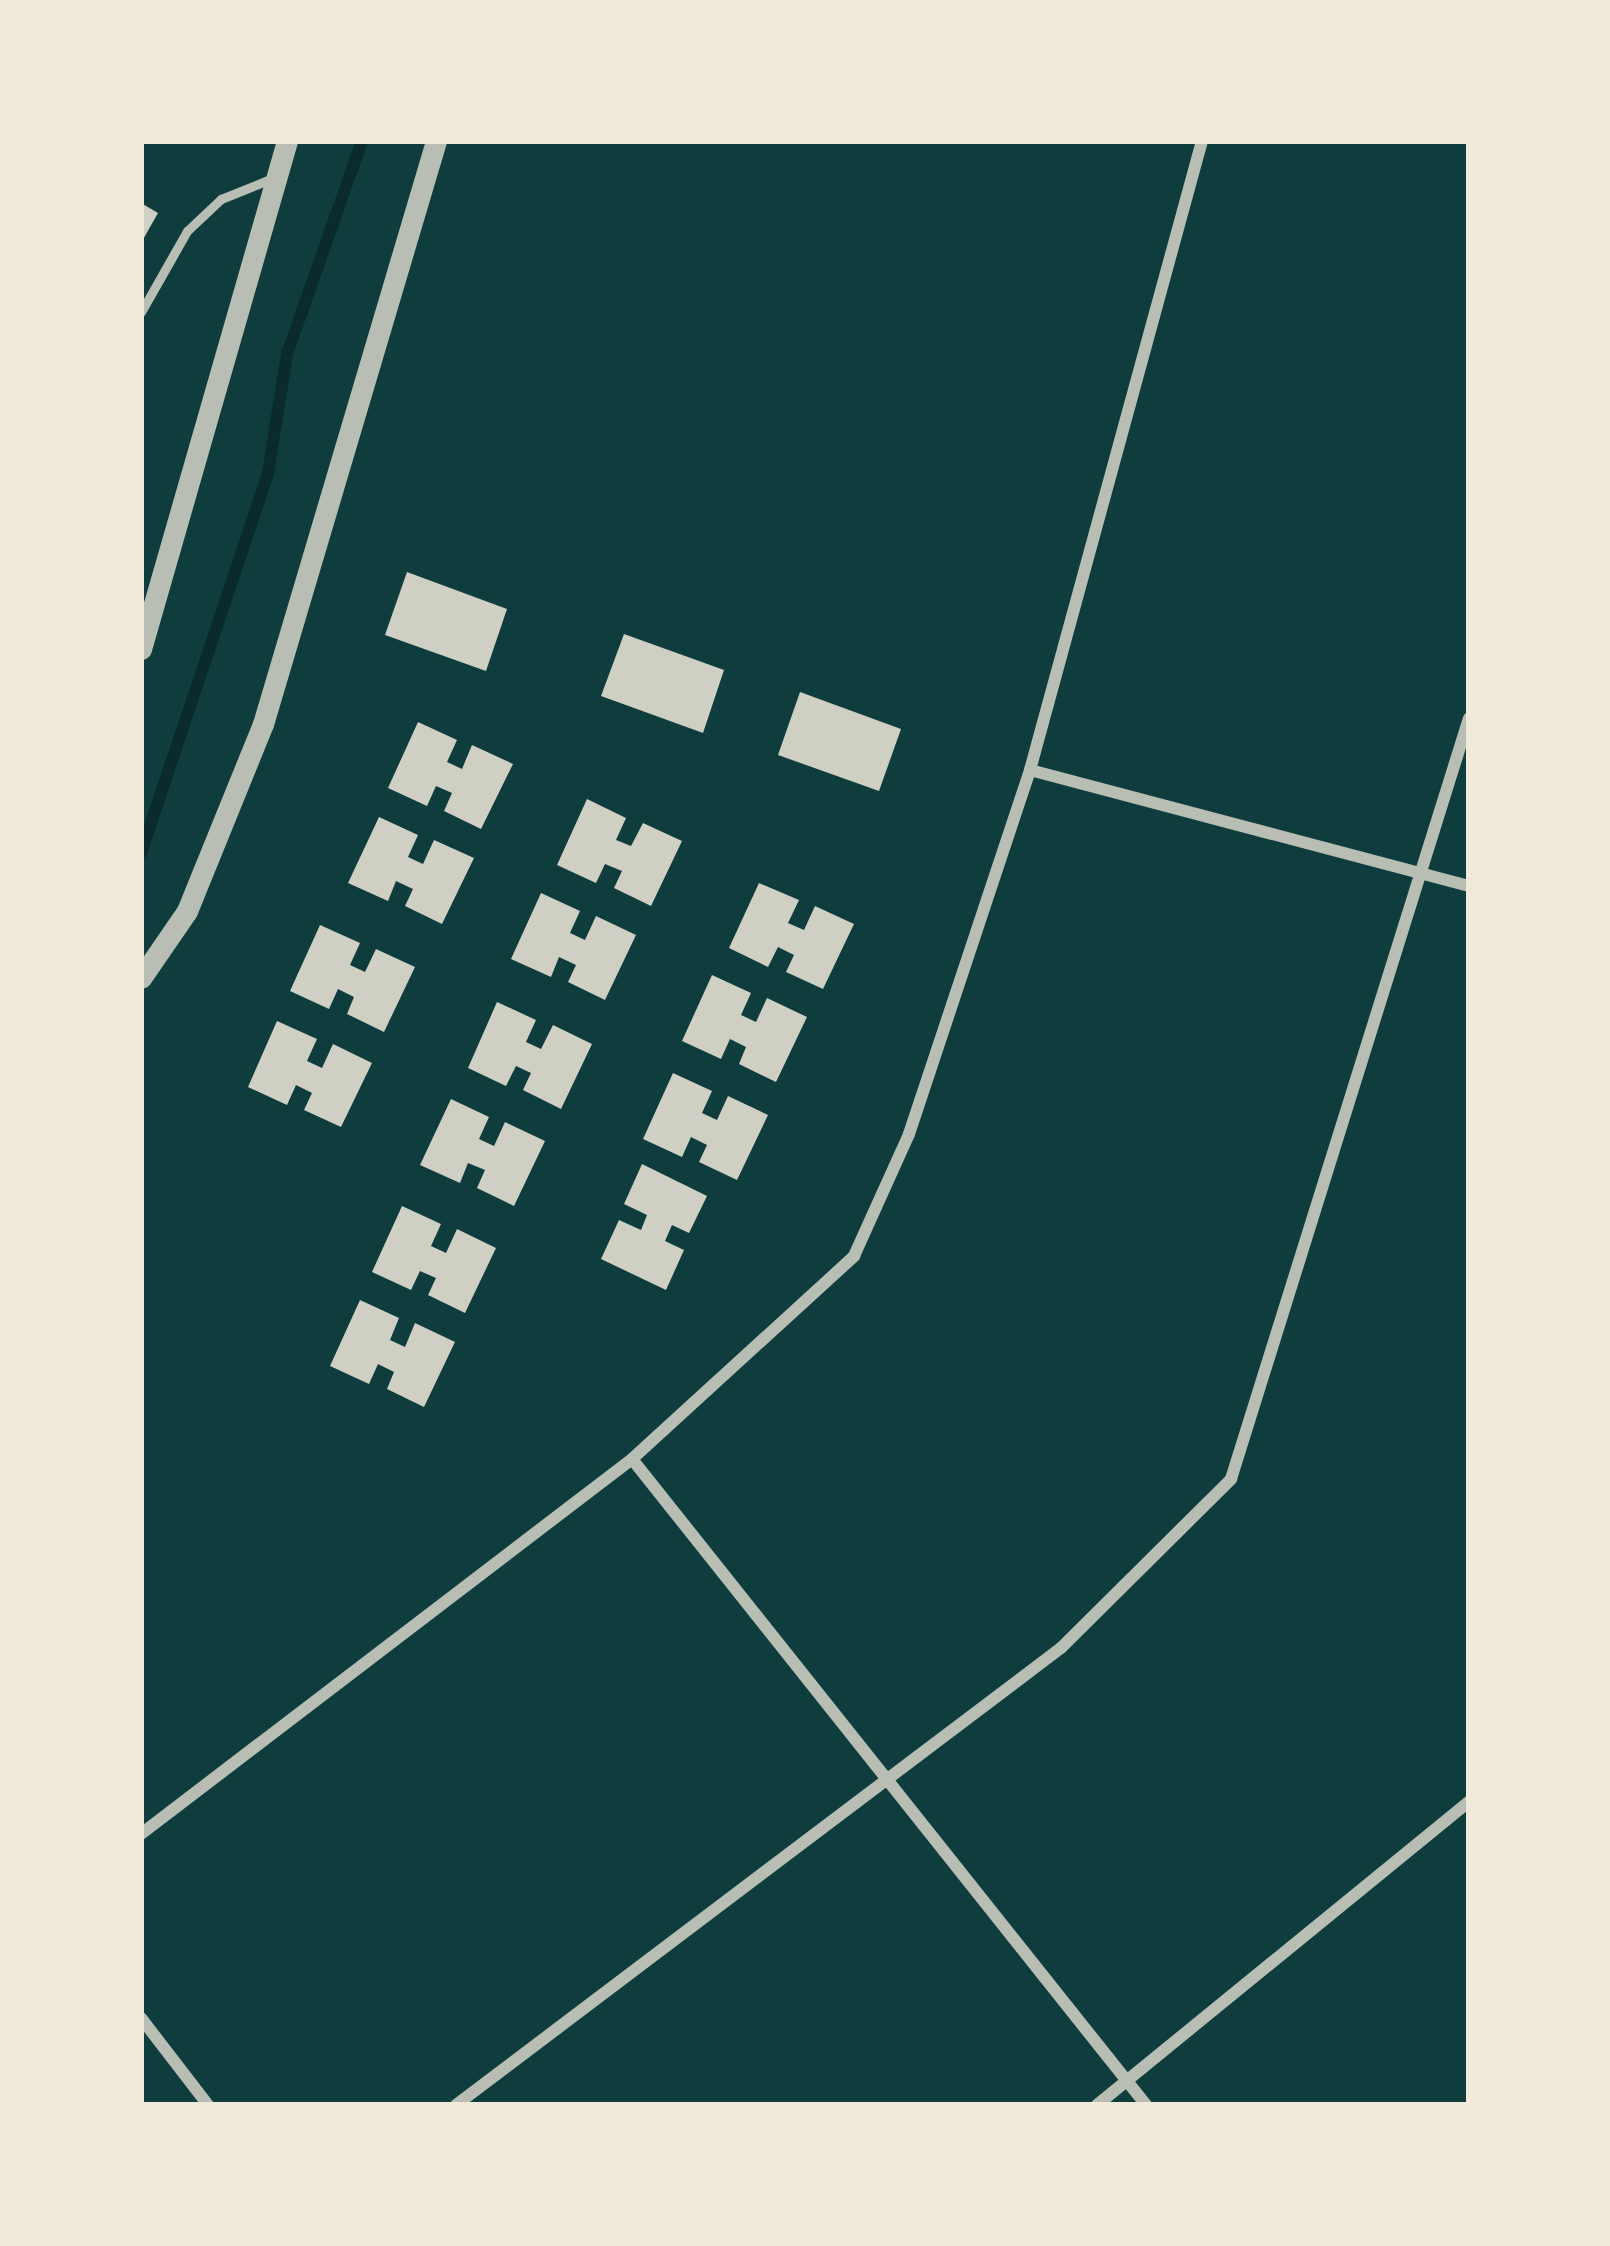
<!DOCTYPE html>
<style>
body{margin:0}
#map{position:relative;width:1610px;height:2246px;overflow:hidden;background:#0f3d3e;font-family:"Source Sans 3",sans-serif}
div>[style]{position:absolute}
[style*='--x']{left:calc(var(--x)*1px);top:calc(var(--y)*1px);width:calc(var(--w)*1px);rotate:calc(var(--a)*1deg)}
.stream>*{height:12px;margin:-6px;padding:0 6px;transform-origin:6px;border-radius:6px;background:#0a2a2b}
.building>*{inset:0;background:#cfcfc3}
.service>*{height:9px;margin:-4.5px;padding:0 4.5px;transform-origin:4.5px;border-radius:4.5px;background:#b8beb3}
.minor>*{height:12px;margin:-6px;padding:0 6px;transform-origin:6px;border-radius:6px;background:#b8beb3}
.tertiary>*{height:21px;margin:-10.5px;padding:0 10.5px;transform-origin:10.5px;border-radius:10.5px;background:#b8beb3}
span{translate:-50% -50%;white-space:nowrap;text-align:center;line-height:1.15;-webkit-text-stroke:12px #f1e9da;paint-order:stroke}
.frame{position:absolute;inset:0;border:144px solid #f1e9da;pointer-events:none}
</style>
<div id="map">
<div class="stream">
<i style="--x:141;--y:853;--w:401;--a:-71.5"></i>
<i style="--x:268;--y:473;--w:121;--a:-80.9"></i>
<i style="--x:287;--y:354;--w:226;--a:-70.6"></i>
</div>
<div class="building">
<i style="clip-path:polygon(141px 203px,158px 213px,141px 243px)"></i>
<i style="clip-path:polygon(407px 572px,507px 609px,486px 671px,385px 635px)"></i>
<i style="clip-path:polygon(624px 634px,724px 670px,703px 733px,601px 696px)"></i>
<i style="clip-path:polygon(800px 692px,901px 729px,879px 791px,778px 755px)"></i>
<i style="clip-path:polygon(418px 722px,457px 740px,447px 762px,462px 769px,472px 745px,513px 764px,481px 829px,444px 811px,452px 793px,436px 786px,427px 806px,388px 788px)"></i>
<i style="clip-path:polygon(587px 799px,626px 818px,616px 840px,631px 846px,643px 823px,682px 841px,651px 906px,614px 888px,622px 871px,605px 864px,596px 883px,557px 865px)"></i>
<i style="clip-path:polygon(379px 817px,418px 835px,408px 857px,423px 864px,434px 840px,474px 858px,442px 924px,405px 906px,413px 889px,396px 881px,388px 901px,348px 883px)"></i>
<i style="clip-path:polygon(759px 883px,799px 900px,788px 923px,804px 930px,815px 906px,854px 924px,823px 989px,786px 972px,794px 955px,778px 947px,768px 967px,729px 948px)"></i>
<i style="clip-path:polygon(541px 893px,580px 911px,570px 933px,585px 940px,596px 916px,636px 935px,605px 1000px,568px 982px,576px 965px,559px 957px,551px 977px,511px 959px)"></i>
<i style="clip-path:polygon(320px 925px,360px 943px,350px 965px,365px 972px,376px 949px,415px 967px,384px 1032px,347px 1014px,354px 997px,338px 989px,329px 1009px,290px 991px)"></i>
<i style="clip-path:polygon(712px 975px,751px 993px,741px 1015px,756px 1022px,767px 998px,807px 1017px,776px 1082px,739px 1064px,746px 1047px,730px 1039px,721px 1059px,682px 1041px)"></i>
<i style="clip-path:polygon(497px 1002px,536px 1020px,526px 1042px,541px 1049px,553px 1025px,592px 1044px,561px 1109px,523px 1090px,531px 1073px,516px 1066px,506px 1086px,468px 1068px)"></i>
<i style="clip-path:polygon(277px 1021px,317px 1039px,307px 1061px,322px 1068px,333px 1044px,372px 1063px,341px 1127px,304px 1110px,312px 1093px,296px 1085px,287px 1105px,248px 1087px)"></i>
<i style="clip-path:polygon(673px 1073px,712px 1091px,702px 1113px,717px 1120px,728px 1096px,768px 1115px,737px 1180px,699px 1162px,707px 1145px,691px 1137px,682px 1157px,643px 1139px)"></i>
<i style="clip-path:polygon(451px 1099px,489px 1117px,479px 1139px,494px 1146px,505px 1122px,545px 1141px,514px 1206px,477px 1188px,485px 1170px,468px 1163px,460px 1183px,420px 1165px)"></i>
<i style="clip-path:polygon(642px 1164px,707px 1196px,689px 1233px,672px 1225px,665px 1241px,684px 1250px,666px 1290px,601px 1259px,619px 1220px,641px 1230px,647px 1215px,624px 1204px)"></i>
<i style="clip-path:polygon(402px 1206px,441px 1224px,431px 1246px,446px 1253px,457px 1229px,496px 1248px,465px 1313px,428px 1295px,436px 1278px,420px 1271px,411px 1290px,372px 1272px)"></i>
<i style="clip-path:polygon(360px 1300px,399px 1318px,390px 1340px,405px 1347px,415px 1323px,455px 1342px,424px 1407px,387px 1389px,394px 1372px,378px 1364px,369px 1384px,330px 1366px)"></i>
</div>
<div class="service">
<i style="--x:141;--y:312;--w:93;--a:-60.4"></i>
<i style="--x:187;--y:231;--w:47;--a:-43.3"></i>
<i style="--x:221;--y:199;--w:56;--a:-22"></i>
</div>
<div class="minor">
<i style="--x:1030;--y:770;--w:454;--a:14.8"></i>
<i style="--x:632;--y:1459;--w:826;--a:51.49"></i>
<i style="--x:141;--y:1834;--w:618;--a:-37.37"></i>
<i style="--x:632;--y:1459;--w:301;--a:-42.4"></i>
<i style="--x:854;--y:1256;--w:134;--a:-65.7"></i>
<i style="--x:909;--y:1134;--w:384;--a:-71.6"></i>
<i style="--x:1030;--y:770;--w:652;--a:-74.71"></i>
<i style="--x:141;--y:2018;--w:110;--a:52.4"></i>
<i style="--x:456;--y:2105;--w:758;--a:-37.07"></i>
<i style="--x:1061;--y:1648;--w:240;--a:-44.8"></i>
<i style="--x:1231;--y:1479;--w:797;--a:-72.63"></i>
<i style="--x:1097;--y:2105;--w:480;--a:-39.2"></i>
</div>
<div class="tertiary">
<i style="--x:141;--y:649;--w:529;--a:-73.97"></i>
<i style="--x:141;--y:978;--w:81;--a:-55.5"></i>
<i style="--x:187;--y:911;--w:202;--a:-67.9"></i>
<i style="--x:263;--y:724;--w:608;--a:-73.47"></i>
</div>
<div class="frame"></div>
</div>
